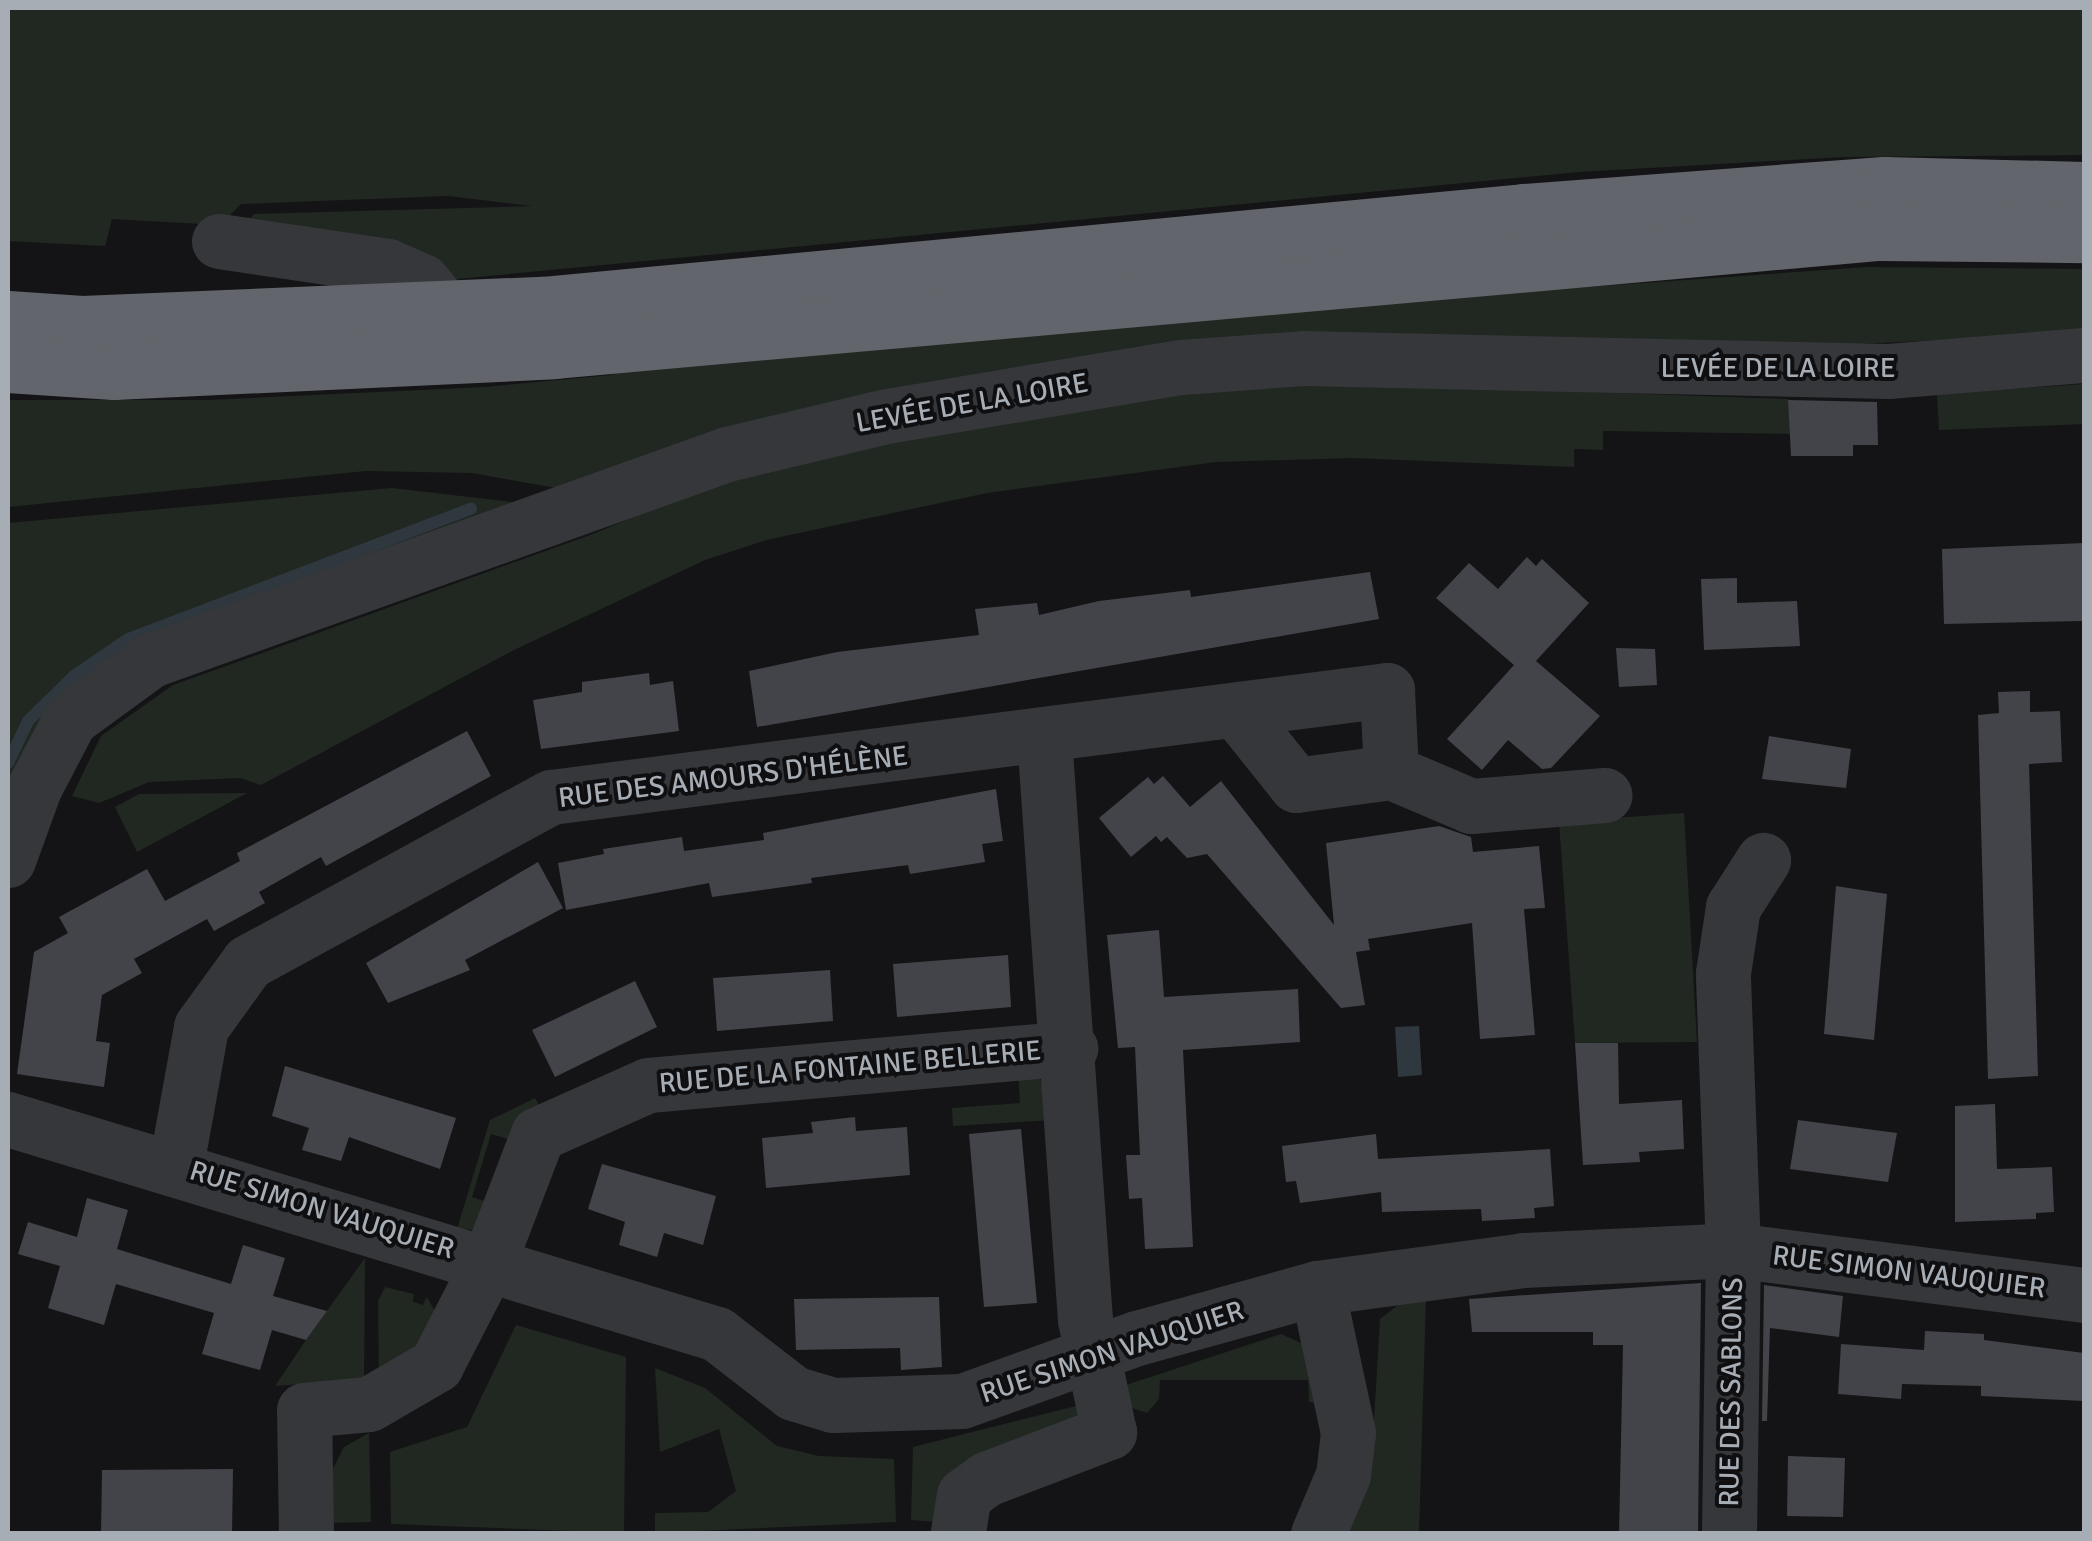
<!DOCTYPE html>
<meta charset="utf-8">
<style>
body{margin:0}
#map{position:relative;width:2092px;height:1541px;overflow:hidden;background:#141416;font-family:Signika,sans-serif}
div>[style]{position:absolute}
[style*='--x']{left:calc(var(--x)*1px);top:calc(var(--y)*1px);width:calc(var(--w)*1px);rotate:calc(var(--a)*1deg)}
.green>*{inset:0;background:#202821}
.water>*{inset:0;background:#2e383e}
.stream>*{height:12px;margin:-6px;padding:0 6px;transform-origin:6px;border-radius:6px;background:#2e383e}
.building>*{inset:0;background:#434449}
.minor>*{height:55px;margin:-27.5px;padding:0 27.5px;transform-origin:27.5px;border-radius:27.5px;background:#35373a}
.highway>*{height:55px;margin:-27.5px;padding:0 27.5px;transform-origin:27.5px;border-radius:27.5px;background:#62656b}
span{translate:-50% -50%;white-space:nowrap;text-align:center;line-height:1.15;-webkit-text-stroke:8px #0f0f11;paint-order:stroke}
.street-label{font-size:28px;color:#a7adb5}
.frame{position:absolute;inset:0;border:10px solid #a7adb5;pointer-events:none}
</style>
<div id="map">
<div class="green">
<i style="clip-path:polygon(8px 8px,2084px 8px,2084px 155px,1843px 157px,1579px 172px,446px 280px,241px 229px,254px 214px,532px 206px,448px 196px,241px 204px,220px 225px,112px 219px,105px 246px,8px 241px)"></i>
<i style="clip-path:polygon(1867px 267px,2084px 269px,2084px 333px,1837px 345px,1482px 337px,579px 492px,472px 473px,366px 471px,8px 507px,8px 400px,208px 400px,484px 387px,611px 375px,634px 366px,1334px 305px)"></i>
<i style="clip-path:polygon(1192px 378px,1788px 399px,1790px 434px,1603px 431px,1603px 450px,1574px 449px,1574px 467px,1352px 458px,1216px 462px,987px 493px,766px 540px,705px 560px,512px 651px,261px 785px,240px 778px,149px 782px,99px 803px,72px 796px,101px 736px,173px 685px,593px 534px,745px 470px)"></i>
<i style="clip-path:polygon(2084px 384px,2084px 424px,1939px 430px,1937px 394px)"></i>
<i style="clip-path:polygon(392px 488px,520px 503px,151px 651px,8px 824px,8px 523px)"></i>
<i style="clip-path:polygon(247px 793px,137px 852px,115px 807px,139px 794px)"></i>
<i style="clip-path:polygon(1684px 813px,1697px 1042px,1575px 1043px,1559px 822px)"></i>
<i style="clip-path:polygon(1018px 1073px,1040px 1079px,1051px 1120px,953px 1126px,952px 1108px,1020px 1103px)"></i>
<i style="clip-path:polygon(535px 1098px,544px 1116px,519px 1142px,491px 1134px,472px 1197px,499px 1206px,474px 1230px,457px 1229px,490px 1120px)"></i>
<i style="clip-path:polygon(365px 1258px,364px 1379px,275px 1386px,306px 1340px)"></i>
<i style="clip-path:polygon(385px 1287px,414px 1294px,413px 1302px,423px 1305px,427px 1297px,440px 1320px,379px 1385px,378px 1301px)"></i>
<i style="clip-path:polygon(1426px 1297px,1419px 1533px,1347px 1534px,1373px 1437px,1380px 1319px,1406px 1299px)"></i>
<i style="clip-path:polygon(516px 1325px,626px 1357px,624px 1533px,391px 1524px,390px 1452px,467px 1427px)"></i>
<i style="clip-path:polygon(1281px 1334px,1310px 1347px,1323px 1404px,1309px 1402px,1308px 1380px,1160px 1380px,1159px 1399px,1147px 1413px,1126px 1406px,1123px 1386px)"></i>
<i style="clip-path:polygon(655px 1368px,705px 1388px,777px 1446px,819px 1456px,894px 1459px,896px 1522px,655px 1533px,655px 1513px,708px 1512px,736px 1491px,719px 1429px,660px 1452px)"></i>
<i style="clip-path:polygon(1076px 1406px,1083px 1416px,938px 1522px,911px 1520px,913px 1447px)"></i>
<i style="clip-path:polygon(369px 1433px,371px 1522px,330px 1523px,332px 1471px,344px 1447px)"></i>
</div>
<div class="water">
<i style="clip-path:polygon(1419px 1026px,1422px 1075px,1398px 1077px,1395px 1027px)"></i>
</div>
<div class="stream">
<i style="--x:8;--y:763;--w:47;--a:-64.5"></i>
<i style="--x:28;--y:721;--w:64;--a:-44.4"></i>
<i style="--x:74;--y:676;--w:65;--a:-34.4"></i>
<i style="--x:128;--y:639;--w:367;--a:-20.8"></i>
</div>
<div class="building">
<i style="clip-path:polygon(1788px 400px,1877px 402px,1878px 445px,1853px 445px,1853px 456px,1791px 456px)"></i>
<i style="clip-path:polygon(2084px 543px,2084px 621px,1944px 624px,1942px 549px)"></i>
<i style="clip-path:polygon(1527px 557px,1536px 566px,1542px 559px,1589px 603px,1536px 661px,1600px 716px,1551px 768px,1542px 769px,1508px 740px,1482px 770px,1447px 739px,1514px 665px,1436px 598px,1469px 563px,1498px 589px)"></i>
<i style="clip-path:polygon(1370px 572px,1379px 619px,757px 727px,749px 671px,837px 652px,979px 635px,975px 609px,1037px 603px,1039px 615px,1099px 601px,1190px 590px,1191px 597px)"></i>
<i style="clip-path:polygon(1737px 578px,1737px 603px,1797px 601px,1800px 646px,1704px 650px,1701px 579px)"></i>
<i style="clip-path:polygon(1616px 648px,1655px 649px,1657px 685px,1619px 687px)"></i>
<i style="clip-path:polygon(649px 673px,650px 685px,673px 681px,679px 731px,541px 749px,533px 700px,582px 692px,582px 682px)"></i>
<i style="clip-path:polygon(2030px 691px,2030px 712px,2060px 711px,2062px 762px,2029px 764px,2038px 1076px,1988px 1079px,1978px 715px,1999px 713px,1998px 692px)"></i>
<i style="clip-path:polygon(467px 731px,491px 776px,326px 866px,321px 857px,259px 892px,265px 903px,214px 931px,207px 919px,134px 959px,142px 973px,102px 995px,96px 1041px,110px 1043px,104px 1087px,17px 1074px,34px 952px,68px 933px,59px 917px,147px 869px,165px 901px,240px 861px,237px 853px)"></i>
<i style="clip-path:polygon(1769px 736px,1851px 749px,1846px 788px,1762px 779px)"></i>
<i style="clip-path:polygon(1163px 776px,1190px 807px,1221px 781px,1334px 925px,1326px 843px,1439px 826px,1471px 837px,1473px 852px,1539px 846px,1545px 908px,1524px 909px,1535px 1035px,1480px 1039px,1472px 923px,1368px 939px,1370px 950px,1356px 952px,1365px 1005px,1341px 1008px,1207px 854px,1187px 858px,1167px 837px,1161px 842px,1156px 836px,1131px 857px,1099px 818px,1148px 777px,1154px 784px)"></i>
<i style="clip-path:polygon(996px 789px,1003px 841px,982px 844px,985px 862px,910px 874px,908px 865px,811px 878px,812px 883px,712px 897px,709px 883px,566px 910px,558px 863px,604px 854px,603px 849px,682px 837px,684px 851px,764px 840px,763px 833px)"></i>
<i style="clip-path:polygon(538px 862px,563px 908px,465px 960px,470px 970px,388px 1003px,366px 963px)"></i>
<i style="clip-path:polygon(1836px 886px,1887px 894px,1874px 1040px,1824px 1034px)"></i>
<i style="clip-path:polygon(1159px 930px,1164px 997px,1298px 989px,1300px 1042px,1183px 1050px,1193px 1247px,1145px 1249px,1142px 1198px,1129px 1199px,1126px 1155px,1140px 1155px,1135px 1047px,1118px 1048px,1107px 935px)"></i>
<i style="clip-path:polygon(1008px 955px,1011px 1007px,897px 1017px,893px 964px)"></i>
<i style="clip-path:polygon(830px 970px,833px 1021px,717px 1031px,713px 978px)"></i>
<i style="clip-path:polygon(635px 981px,657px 1027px,555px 1077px,532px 1030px)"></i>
<i style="clip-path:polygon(1575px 1043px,1618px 1043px,1619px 1104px,1682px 1100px,1684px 1149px,1639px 1152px,1640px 1162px,1583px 1165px)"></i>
<i style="clip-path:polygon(285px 1066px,456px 1118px,440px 1169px,349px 1137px,341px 1161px,302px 1150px,309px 1128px,272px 1116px)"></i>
<i style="clip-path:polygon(1995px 1104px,1997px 1169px,2052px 1167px,2054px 1212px,2036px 1213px,2036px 1219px,1955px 1222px,1955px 1106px)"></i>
<i style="clip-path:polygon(855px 1117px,856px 1131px,907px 1127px,910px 1175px,766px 1188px,762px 1138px,813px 1133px,811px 1122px)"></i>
<i style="clip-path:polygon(1798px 1120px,1897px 1133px,1888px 1182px,1790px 1169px)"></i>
<i style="clip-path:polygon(1021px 1129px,1037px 1303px,984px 1307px,969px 1134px)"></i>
<i style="clip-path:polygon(1376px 1134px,1378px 1159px,1550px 1149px,1554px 1206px,1534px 1208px,1535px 1218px,1482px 1221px,1481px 1209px,1382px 1212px,1381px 1192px,1300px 1203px,1296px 1181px,1286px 1182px,1282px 1146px)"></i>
<i style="clip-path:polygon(602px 1164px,716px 1196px,703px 1245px,664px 1233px,657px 1257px,619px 1245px,625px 1222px,588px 1209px)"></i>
<i style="clip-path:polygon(87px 1198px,128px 1210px,117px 1249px,231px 1284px,243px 1245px,285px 1258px,273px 1296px,327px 1311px,306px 1340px,272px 1330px,260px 1370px,202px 1354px,214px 1313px,116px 1284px,104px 1325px,48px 1308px,60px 1266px,18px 1254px,28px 1222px,77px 1237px)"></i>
<i style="clip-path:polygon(1701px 1283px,1698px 1534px,1619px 1534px,1623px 1345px,1593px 1345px,1593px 1332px,1472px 1332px,1469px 1299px)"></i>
<i style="clip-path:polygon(1764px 1285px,1843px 1296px,1839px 1337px,1770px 1328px,1767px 1421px,1762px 1421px)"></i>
<i style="clip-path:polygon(939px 1297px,942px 1367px,901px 1370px,900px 1348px,796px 1350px,794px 1299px)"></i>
<i style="clip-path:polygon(1925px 1331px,1984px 1334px,1984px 1340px,2084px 1353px,2084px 1401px,1981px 1396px,1981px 1386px,1902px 1384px,1901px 1399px,1838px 1394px,1841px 1344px,1924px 1350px)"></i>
<i style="clip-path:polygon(1788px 1456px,1845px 1458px,1843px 1517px,1787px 1516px)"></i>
<i style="clip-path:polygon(233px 1469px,232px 1534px,101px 1534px,102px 1470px)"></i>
</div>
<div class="minor">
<i style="--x:219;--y:241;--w:171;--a:8.4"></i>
<i style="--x:388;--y:266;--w:37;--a:24"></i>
<i style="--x:422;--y:281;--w:35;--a:50"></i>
<i style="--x:1391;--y:772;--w:87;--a:23"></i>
<i style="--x:1471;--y:806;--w:134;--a:-4.7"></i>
<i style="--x:8;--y:860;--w:77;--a:-70.1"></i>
<i style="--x:34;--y:788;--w:78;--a:-62.4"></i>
<i style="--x:70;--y:719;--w:100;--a:-36.1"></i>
<i style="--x:151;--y:660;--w:612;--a:-19.68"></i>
<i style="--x:727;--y:454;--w:164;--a:-13.4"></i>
<i style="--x:887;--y:416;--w:298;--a:-9.5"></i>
<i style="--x:1181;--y:367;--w:122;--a:-4.2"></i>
<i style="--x:1303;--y:358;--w:585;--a:1.27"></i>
<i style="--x:1888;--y:371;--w:197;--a:-4.7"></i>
<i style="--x:8;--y:1119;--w:741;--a:16.87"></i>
<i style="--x:717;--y:1334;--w:96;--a:37.8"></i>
<i style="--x:793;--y:1393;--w:42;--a:16.7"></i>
<i style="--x:833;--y:1405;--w:129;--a:-1.8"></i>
<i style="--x:962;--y:1401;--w:186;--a:-19.8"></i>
<i style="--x:1137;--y:1338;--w:187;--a:-15.5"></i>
<i style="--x:1317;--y:1288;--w:208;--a:-7.7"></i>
<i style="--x:1523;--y:1260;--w:210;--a:-2.7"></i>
<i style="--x:1733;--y:1250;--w:354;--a:7.3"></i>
<i style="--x:176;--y:1165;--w:140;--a:-79.7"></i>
<i style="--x:201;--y:1027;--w:80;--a:-54.1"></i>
<i style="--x:248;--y:962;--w:345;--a:-28.6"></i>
<i style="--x:551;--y:797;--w:843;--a:-7.29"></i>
<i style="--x:1387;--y:690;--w:82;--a:87.2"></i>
<i style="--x:1391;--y:772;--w:96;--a:172.2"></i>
<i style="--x:1296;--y:785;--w:96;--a:-128.7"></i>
<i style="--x:1317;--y:1288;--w:148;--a:77.9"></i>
<i style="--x:1348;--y:1433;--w:42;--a:96.8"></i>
<i style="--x:1343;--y:1475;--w:64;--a:113"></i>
<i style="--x:958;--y:1532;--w:37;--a:-81"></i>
<i style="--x:964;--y:1495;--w:27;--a:-36"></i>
<i style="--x:986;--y:1479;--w:132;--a:-20.9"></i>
<i style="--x:1109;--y:1432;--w:115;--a:-102.1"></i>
<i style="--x:1085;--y:1320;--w:584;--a:-94.02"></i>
<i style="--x:306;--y:1534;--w:124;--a:-90.9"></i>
<i style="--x:304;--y:1410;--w:65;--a:-5.3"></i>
<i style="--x:369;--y:1404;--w:78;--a:-30.2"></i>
<i style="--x:436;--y:1365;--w:116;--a:-62.8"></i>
<i style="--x:489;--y:1262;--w:137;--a:-69.1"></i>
<i style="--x:538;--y:1134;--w:120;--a:-24"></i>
<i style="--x:648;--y:1085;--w:424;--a:-5"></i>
<i style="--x:1729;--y:1534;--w:284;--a:-89.2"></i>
<i style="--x:1733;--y:1250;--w:277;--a:-92.1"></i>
<i style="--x:1723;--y:973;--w:67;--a:-81.4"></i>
<i style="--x:1733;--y:907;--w:56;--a:-57.4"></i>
</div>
<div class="highway">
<i style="--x:8;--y:318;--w:74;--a:3.9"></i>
<i style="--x:82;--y:323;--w:462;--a:-2.4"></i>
<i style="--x:544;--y:304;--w:984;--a:-5.42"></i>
<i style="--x:1524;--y:211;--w:361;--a:-4.3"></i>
<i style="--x:1884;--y:184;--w:200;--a:1.4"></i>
<i style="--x:8;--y:365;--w:106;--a:3.8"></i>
<i style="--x:114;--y:372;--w:440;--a:-2.7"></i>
<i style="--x:553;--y:351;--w:1331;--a:-5.09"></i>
<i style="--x:1879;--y:233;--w:205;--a:0.6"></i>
</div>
<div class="street-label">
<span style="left:1778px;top:368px">LEVÉE DE LA LOIRE</span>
<span style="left:972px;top:403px;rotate:-10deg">LEVÉE DE LA LOIRE</span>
<span style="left:733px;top:777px;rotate:-7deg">RUE DES AMOURS D'HÉLÈNE</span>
<span style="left:850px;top:1067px;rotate:-5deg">RUE DE LA FONTAINE BELLERIE</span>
<span style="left:322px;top:1210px;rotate:17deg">RUE SIMON VAUQUIER</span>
<span style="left:1909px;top:1272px;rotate:7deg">RUE SIMON VAUQUIER</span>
<span style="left:1112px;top:1352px;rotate:-18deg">RUE SIMON VAUQUIER</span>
<span style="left:1731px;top:1392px;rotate:-89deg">RUE DES SABLONS</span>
</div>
<div class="frame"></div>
</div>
